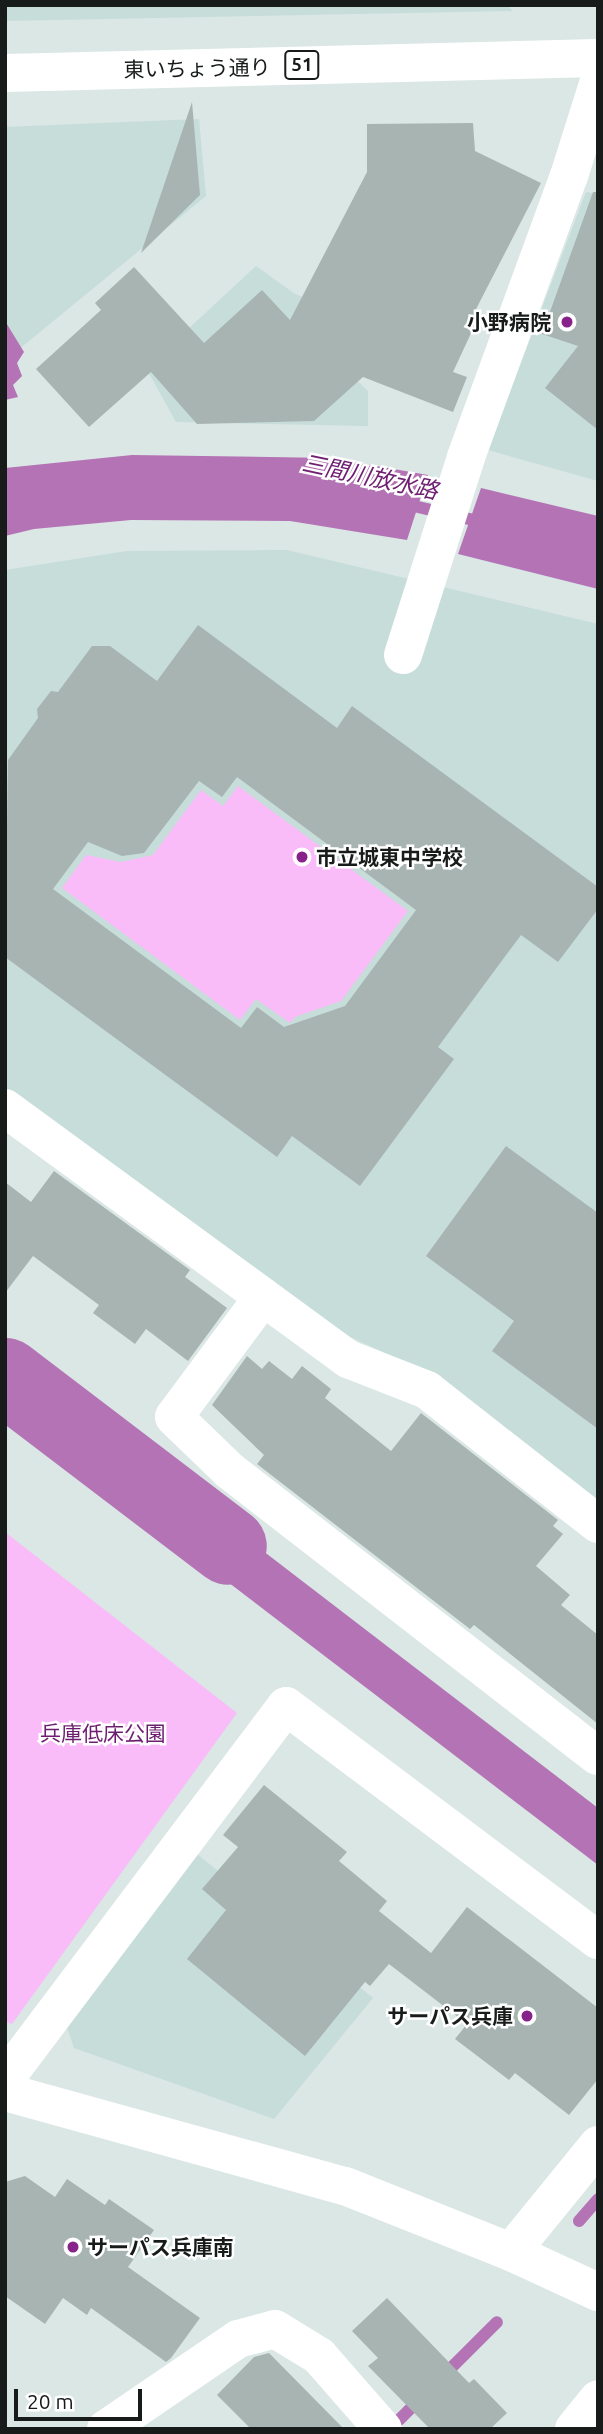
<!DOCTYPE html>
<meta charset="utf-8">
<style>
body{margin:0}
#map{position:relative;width:603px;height:2434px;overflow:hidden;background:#dae7e5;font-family:Ubuntu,"Noto Sans JP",sans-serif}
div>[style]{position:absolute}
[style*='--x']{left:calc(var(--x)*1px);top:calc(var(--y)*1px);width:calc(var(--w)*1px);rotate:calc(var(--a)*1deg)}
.built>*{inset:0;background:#c7ddda}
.green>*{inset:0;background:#f9bcf9}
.water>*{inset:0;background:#b473b5}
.stream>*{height:12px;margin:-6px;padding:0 6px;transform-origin:6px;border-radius:6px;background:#b473b5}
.river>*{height:77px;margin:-38.5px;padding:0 38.5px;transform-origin:38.5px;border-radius:38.5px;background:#b473b5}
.building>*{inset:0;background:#a8b4b2}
.minor>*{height:38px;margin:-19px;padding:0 19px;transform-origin:19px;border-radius:19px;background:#fff}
.major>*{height:38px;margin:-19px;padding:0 19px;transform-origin:19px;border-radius:19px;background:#fff}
.dots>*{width:19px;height:19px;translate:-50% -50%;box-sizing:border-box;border:4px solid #fff;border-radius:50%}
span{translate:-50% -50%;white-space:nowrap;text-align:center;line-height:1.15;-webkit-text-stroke:5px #fff;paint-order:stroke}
.shield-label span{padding:2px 5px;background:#fff;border:2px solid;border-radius:5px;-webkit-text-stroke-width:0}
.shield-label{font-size:19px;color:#171c1b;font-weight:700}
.street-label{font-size:21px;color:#171c1b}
.poi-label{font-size:21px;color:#171c1b;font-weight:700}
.right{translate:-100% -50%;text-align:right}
.left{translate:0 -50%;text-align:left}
.park-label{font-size:21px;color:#6d1e70}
.water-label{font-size:23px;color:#6f2072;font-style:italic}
.frame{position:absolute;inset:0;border:7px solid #171c1b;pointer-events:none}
.scale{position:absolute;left:14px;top:2389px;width:128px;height:32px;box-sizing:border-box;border:4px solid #171c1b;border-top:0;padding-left:9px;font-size:21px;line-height:24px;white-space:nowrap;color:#171c1b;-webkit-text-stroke:5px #fff;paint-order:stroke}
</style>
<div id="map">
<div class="built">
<i style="clip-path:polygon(5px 5px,507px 5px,513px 11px,5px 21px)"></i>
<i style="clip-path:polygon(199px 119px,206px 196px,7px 359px,5px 366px,5px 127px)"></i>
<i style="clip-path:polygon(586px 192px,598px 194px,598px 481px,488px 450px)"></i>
<i style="clip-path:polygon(256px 266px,295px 294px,356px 318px,337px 361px,368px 391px,368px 426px,176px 422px,146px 368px)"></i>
<i style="clip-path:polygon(287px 550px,598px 624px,598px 1505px,433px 1375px,348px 1336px,5px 1089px,5px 570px,127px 551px)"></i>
<i style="clip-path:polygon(196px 1853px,373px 1998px,274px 2119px,74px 2048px,65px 2022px)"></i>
</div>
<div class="green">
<i style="clip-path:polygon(238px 786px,408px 911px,341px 1001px,295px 1017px,290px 1023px,256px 999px,240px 1020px,62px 888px,86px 855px,121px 862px,153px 855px,201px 790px,223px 806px)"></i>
<i style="clip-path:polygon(5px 1532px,237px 1713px,12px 2024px,5px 2022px)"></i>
</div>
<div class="water">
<i style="clip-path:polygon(5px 321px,24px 352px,17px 363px,22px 376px,13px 385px,18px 397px,5px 400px)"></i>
<i style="clip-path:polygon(132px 455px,331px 458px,428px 475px,407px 540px,290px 521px,131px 520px,34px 529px,5px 536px,5px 468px)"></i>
<i style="clip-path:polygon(481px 488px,598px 516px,598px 589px,458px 554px)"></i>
<i style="clip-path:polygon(5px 1344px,130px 1439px,103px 1473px,5px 1398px)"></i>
<i style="clip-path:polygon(155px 1468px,598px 1808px,598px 1865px,126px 1504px)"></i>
</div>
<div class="stream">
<i style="--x:401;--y:503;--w:87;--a:13.2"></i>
<i style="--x:579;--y:2221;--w:29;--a:-49"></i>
<i style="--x:441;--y:2378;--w:79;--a:-45"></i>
<i style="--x:399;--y:2420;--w:31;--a:-45"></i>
</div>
<div class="river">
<i style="--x:5;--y:1376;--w:280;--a:37.3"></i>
</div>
<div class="building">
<i style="clip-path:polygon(192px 102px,200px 195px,141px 253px)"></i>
<i style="clip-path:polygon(473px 123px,475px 151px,541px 183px,474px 313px,479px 316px,453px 372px,467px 377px,453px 412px,363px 377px,314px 421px,197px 424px,151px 372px,89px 427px,36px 369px,101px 310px,95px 303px,134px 267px,204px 343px,262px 290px,290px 320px,367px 172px,367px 124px)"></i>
<i style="clip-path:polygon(593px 192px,598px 192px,598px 430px,545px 388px,578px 346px,542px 334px)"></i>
<i style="clip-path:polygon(evenodd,198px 625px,337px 728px,352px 706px,598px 887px,598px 909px,558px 962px,521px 935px,438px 1047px,454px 1059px,360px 1186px,292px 1136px,277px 1157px,5px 957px,8px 760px,38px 718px,37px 709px,51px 691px,58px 692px,92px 646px,110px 646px,157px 681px,198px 625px,237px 777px,416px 910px,345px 1006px,284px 1027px,257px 1007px,241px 1028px,53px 889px,88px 842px,122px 856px,144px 853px,199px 781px,222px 797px,237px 777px)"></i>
<i style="clip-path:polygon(506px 1146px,598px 1213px,598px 1429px,492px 1351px,514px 1321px,426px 1256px)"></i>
<i style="clip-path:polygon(54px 1171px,190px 1270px,185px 1277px,227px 1308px,188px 1361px,146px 1329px,135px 1344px,93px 1313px,99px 1305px,33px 1256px,5px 1293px,5px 1182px,31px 1202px)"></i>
<i style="clip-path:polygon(247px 1356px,262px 1369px,269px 1361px,292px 1379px,302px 1366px,331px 1389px,325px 1398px,391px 1451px,421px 1413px,558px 1520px,553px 1526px,563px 1534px,536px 1566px,570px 1595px,561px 1605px,598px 1635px,598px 1724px,474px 1625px,470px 1629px,257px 1464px,264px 1455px,212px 1405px)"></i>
<i style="clip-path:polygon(264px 1785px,347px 1852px,339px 1861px,387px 1901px,379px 1911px,431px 1953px,467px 1907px,598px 2008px,598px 2079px,569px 2115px,515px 2073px,509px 2080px,455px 2039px,467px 2024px,389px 1964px,370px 1986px,365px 1982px,305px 2056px,187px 1959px,226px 1910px,202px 1889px,238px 1847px,223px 1835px)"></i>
<i style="clip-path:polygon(25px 2176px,55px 2197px,67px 2179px,105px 2205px,109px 2199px,154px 2230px,128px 2267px,200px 2318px,171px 2358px,166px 2362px,91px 2308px,87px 2315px,63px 2298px,45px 2324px,5px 2296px,5px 2182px)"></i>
<i style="clip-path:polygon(387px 2298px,469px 2383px,474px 2379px,507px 2413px,490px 2429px,430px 2429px,368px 2366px,378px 2358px,352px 2331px)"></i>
<i style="clip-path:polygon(269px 2353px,344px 2429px,251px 2429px,217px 2395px,254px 2357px)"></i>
</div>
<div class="minor">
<i style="--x:403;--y:655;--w:208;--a:-72.3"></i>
<i style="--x:466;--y:457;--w:299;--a:-69.9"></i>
<i style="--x:569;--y:176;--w:96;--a:-72.5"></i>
<i style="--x:5;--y:1108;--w:425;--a:36.2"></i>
<i style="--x:348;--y:1359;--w:85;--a:21.4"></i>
<i style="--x:427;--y:1390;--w:217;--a:38.1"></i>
<i style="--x:263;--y:1297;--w:149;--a:126.6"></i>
<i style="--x:174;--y:1417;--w:78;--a:44"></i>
<i style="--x:230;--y:1471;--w:465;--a:37.8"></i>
<i style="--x:5;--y:2079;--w:467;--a:-53"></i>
<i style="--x:286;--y:1706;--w:390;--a:36.9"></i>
<i style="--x:5;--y:2092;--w:353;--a:15.5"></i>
<i style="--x:345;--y:2186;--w:179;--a:21.7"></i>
<i style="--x:511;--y:2252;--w:96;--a:24.7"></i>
<i style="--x:511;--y:2252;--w:138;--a:-50.9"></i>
<i style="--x:106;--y:2429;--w:160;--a:-34.3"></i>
<i style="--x:238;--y:2339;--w:38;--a:-15"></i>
<i style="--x:275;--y:2329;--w:52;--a:31.5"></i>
<i style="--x:319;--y:2356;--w:97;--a:48.8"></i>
<i style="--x:574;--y:2429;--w:38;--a:-51"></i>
</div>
<div class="major">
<i style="--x:5;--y:73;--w:593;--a:-1.45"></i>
</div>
<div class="dots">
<i style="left:567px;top:322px;background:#86228a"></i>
<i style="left:302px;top:857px;background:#86228a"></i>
<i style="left:527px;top:2016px;background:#86228a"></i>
<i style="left:73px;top:2247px;background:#86228a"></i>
</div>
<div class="shield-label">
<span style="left:302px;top:65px">51</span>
</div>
<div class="street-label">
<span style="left:197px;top:68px;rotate:-1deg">東いちょう通り</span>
</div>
<div class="poi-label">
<span class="right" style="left:551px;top:322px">小野病院</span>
<span class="left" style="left:316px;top:857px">市立城東中学校</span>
<span class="right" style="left:513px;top:2016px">サーパス兵庫</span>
<span class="left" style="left:87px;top:2247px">サーパス兵庫南</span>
</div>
<div class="park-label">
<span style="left:103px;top:1733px">兵庫低床公園</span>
</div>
<div class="water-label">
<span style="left:370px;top:477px;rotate:12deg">三間川放水路</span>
</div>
<div class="frame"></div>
<div class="scale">20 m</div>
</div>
